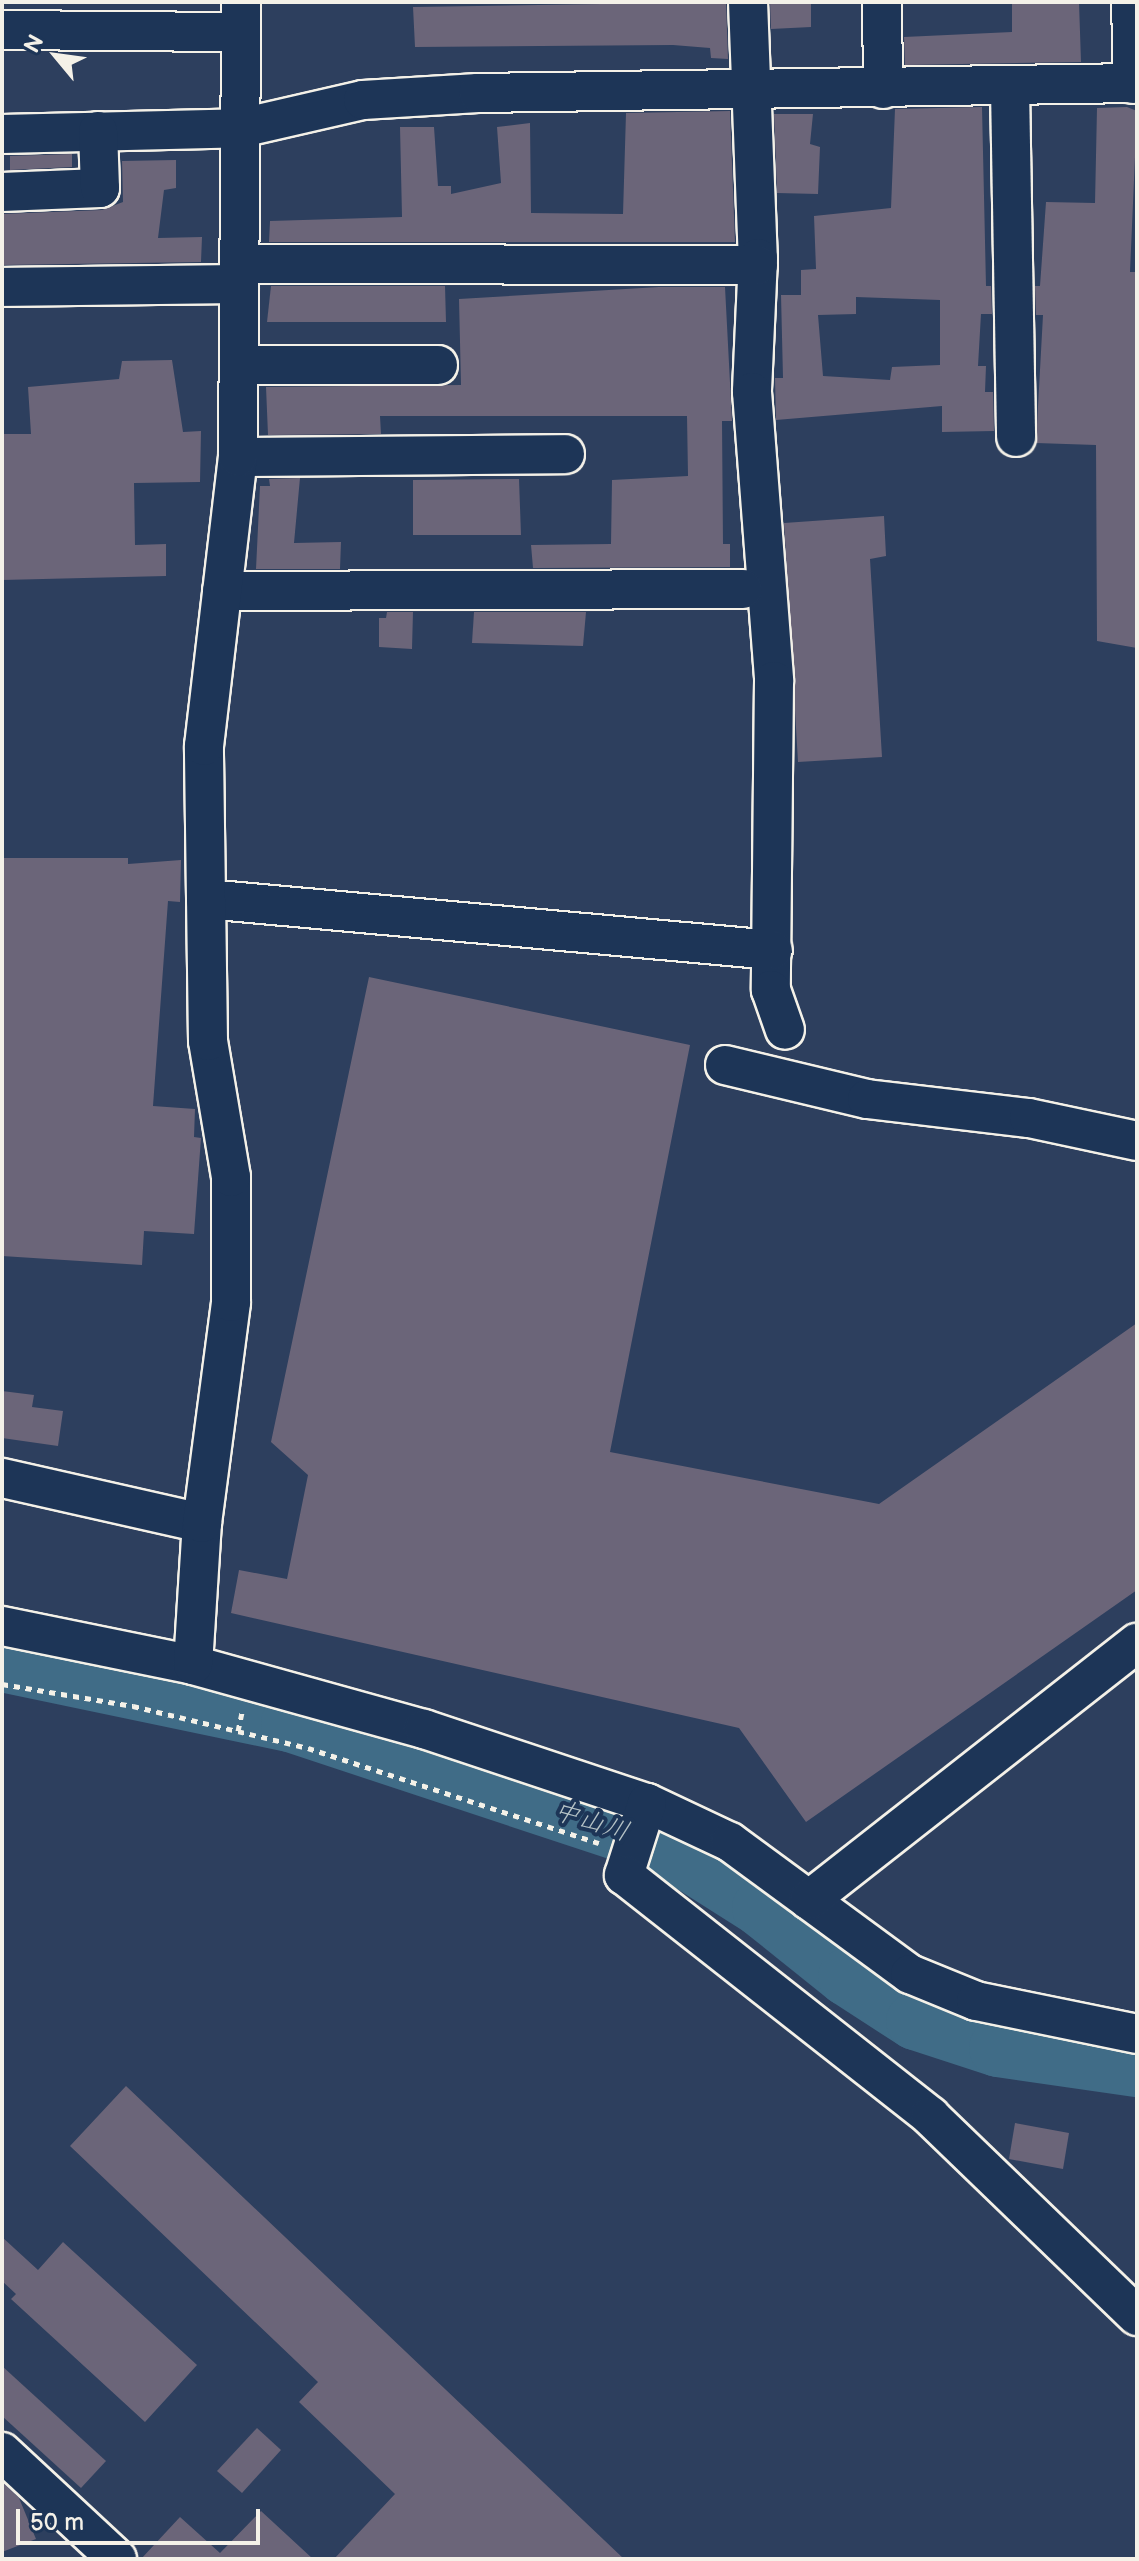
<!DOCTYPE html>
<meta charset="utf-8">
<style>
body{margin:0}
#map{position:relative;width:1139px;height:2561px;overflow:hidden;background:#2d3f5e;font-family:"Balsamiq Sans","Klee One",sans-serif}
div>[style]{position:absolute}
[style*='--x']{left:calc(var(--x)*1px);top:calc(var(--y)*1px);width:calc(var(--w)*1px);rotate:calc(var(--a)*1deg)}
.river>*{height:58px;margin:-29px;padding:0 29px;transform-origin:29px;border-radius:29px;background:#406c87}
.building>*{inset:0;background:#6b6579}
.path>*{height:5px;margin-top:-2.5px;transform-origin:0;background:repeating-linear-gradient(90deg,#f4f1e8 0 6px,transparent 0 12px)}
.roads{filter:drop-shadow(2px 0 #f4f1e8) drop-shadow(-2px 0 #f4f1e8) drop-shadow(0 2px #f4f1e8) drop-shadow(0 -2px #f4f1e8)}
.minor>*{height:38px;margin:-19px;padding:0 19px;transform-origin:19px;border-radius:19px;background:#1d3557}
span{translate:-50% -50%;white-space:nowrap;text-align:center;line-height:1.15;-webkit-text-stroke:8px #1d3557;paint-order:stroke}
.water-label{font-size:26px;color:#b5c2c6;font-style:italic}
.frame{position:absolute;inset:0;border:4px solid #f4f1e8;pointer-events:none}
.north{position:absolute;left:16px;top:16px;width:80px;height:80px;-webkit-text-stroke:6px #1d3557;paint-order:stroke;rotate:299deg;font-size:22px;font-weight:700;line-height:32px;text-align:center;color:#f4f1e8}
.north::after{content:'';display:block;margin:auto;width:28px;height:36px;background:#f4f1e8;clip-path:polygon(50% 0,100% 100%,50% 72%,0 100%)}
.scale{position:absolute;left:16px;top:2509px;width:244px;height:36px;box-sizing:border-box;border:4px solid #f4f1e8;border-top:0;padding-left:10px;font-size:24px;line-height:28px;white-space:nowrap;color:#f4f1e8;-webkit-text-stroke:6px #1d3557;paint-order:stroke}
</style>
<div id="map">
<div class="river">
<i style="--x:2;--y:1663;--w:294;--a:11.8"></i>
<i style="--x:290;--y:1723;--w:395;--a:18.3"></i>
<i style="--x:665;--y:1847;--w:114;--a:32.4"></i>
<i style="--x:761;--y:1908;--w:110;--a:38.7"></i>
<i style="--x:847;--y:1977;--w:81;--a:32.9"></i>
<i style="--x:915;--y:2021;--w:87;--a:18"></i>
<i style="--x:998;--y:2048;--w:140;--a:8.2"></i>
</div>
<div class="building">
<i style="clip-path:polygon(726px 2px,728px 59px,711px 58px,710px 48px,673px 45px,415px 47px,413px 7px)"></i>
<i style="clip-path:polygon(770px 2px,811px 2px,811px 27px,771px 29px)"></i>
<i style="clip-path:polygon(1012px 2px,1079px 2px,1081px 62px,905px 65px,904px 37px,1012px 32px)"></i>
<i style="clip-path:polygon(evenodd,982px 107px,986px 286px,991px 286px,992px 314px,981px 314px,978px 366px,986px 366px,985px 392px,993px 392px,994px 431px,942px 432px,942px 406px,776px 420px,775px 378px,783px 378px,781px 295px,801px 295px,801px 270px,816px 269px,814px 216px,891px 208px,895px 109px,982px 107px,856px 297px,940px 300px,940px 365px,892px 367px,890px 380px,823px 376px,818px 315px,856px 314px,856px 297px)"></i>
<i style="clip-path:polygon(1127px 107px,1137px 111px,1130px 272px,1137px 272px,1137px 648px,1097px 641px,1096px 445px,1036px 443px,1043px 315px,1036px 315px,1035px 286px,1040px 286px,1046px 202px,1095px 203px,1097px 108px)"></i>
<i style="clip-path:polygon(730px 111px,735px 242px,269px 242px,270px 221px,402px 217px,400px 127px,434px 127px,438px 186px,451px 186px,451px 194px,501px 183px,497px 127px,530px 123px,531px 213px,623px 214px,626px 113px)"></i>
<i style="clip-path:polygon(774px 114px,813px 114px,810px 144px,820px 147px,818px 194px,777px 193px)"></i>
<i style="clip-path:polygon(72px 154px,72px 167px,10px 170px,10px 156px)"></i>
<i style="clip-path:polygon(176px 160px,176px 188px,164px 190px,158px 238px,202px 237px,201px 262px,2px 265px,2px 214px,102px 210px,123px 202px,122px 161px)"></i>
<i style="clip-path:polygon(271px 286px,445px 286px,446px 322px,267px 322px)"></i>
<i style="clip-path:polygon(659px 287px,725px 287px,732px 421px,722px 421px,723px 544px,730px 544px,730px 567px,533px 568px,531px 545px,611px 544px,612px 480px,688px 476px,687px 416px,380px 416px,381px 434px,268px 435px,266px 387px,461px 385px,459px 299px)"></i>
<i style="clip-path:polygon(172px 360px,183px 432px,201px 431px,200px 482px,134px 483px,135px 545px,166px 544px,166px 576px,2px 580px,2px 434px,31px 434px,28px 387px,119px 379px,122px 361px)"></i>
<i style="clip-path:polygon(300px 478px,294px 543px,341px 542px,340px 569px,256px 569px,260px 486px,270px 486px,269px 479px)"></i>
<i style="clip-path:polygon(519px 479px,521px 535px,413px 535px,413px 480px)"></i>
<i style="clip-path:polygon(884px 516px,886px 556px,870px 559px,882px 757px,798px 762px,784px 523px)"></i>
<i style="clip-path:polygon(387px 612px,413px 612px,412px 649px,379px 647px,379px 618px,386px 618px)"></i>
<i style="clip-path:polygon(474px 612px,586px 612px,583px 646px,472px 643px)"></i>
<i style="clip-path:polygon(2px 858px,128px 858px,128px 864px,181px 860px,180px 902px,168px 901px,153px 1106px,195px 1109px,194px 1137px,201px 1138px,194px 1234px,144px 1231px,142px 1265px,2px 1256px)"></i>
<i style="clip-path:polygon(369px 977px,690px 1045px,610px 1452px,879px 1504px,1137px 1323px,1137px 1590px,806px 1822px,739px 1728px,231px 1613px,239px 1570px,287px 1579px,308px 1475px,271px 1442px)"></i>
<i style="clip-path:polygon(2px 1391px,34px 1395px,32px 1407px,63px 1411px,58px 1446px,2px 1438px)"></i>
<i style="clip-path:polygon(126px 2086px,624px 2559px,334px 2559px,395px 2494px,299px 2402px,318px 2382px,70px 2146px)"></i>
<i style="clip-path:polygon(1015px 2123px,1069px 2133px,1063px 2169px,1009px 2159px)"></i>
<i style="clip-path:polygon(2px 2237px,38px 2270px,63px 2242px,197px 2365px,145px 2422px,11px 2299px,16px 2294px,2px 2281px)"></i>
<i style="clip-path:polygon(2px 2366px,106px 2461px,81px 2488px,2px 2416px)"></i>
<i style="clip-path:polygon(257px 2428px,281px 2450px,242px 2493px,217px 2471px)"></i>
<i style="clip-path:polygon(2px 2482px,19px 2498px,36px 2539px,2px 2552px)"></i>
<i style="clip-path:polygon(261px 2511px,313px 2559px,141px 2559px,180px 2517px,220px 2553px)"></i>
</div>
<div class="path">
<i style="--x:2;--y:1684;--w:133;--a:9.5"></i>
<i style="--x:133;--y:1706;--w:180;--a:13.5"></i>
<i style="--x:308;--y:1748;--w:306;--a:18.1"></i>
<i style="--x:238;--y:1731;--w:19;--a:-78"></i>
</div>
<div class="roads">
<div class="minor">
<i style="--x:748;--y:2;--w:256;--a:87.8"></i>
<i style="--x:758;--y:258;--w:134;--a:92.6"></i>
<i style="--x:752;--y:392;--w:290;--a:85.6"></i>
<i style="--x:774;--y:681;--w:309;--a:90.6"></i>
<i style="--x:771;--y:990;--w:42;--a:70.7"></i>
<i style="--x:882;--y:2;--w:87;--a:89.3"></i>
<i style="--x:1131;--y:2;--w:82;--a:88.6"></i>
<i style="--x:2;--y:30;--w:239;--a:0.5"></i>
<i style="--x:1010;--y:88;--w:349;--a:89"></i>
<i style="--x:2;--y:134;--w:239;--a:-1.4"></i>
<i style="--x:241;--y:128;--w:125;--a:-12.9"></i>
<i style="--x:363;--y:100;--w:115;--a:-3.5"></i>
<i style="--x:478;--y:93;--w:659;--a:-0.87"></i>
<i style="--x:2;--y:192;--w:98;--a:-2.3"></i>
<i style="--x:100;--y:188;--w:57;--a:-92"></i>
<i style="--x:239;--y:264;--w:519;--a:0.11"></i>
<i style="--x:2;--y:287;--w:237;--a:-0.7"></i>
<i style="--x:239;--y:365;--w:199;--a:0"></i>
<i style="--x:238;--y:457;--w:327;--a:-0.5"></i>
<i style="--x:222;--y:591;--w:521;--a:-0.22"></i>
<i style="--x:206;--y:899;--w:569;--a:5.14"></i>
<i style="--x:725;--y:1065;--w:146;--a:13.5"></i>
<i style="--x:867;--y:1099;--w:163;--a:6.7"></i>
<i style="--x:1029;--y:1118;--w:110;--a:12"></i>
<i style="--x:2;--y:1478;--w:205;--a:12.7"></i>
<i style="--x:2;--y:1626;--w:195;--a:11.5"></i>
<i style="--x:193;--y:1665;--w:240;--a:15.5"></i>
<i style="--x:424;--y:1729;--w:235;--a:18.4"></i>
<i style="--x:647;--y:1803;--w:92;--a:25.2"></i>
<i style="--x:730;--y:1842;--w:223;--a:36.3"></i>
<i style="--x:910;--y:1974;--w:71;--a:22.2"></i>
<i style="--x:976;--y:2001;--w:164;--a:11.6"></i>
<i style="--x:193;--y:1665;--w:142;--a:-86.4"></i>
<i style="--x:202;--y:1523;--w:223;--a:-82.5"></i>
<i style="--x:231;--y:1302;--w:125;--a:-90"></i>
<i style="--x:231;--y:1177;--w:138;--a:-99.6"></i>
<i style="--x:208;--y:1041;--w:295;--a:-90.8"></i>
<i style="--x:204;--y:746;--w:291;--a:-83.3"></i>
<i style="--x:238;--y:457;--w:455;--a:-89.6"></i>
<i style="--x:647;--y:1803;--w:76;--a:107.7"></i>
<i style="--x:624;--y:1875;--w:390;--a:38.2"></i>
<i style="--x:930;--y:2116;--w:288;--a:44"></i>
<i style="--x:809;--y:1900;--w:417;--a:-38.1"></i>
<i style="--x:2;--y:2452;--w:157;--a:42.9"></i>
</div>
</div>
<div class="water-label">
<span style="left:591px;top:1822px;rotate:18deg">中山川</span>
</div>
<div class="frame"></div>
<div class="north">N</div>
<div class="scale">50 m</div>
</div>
